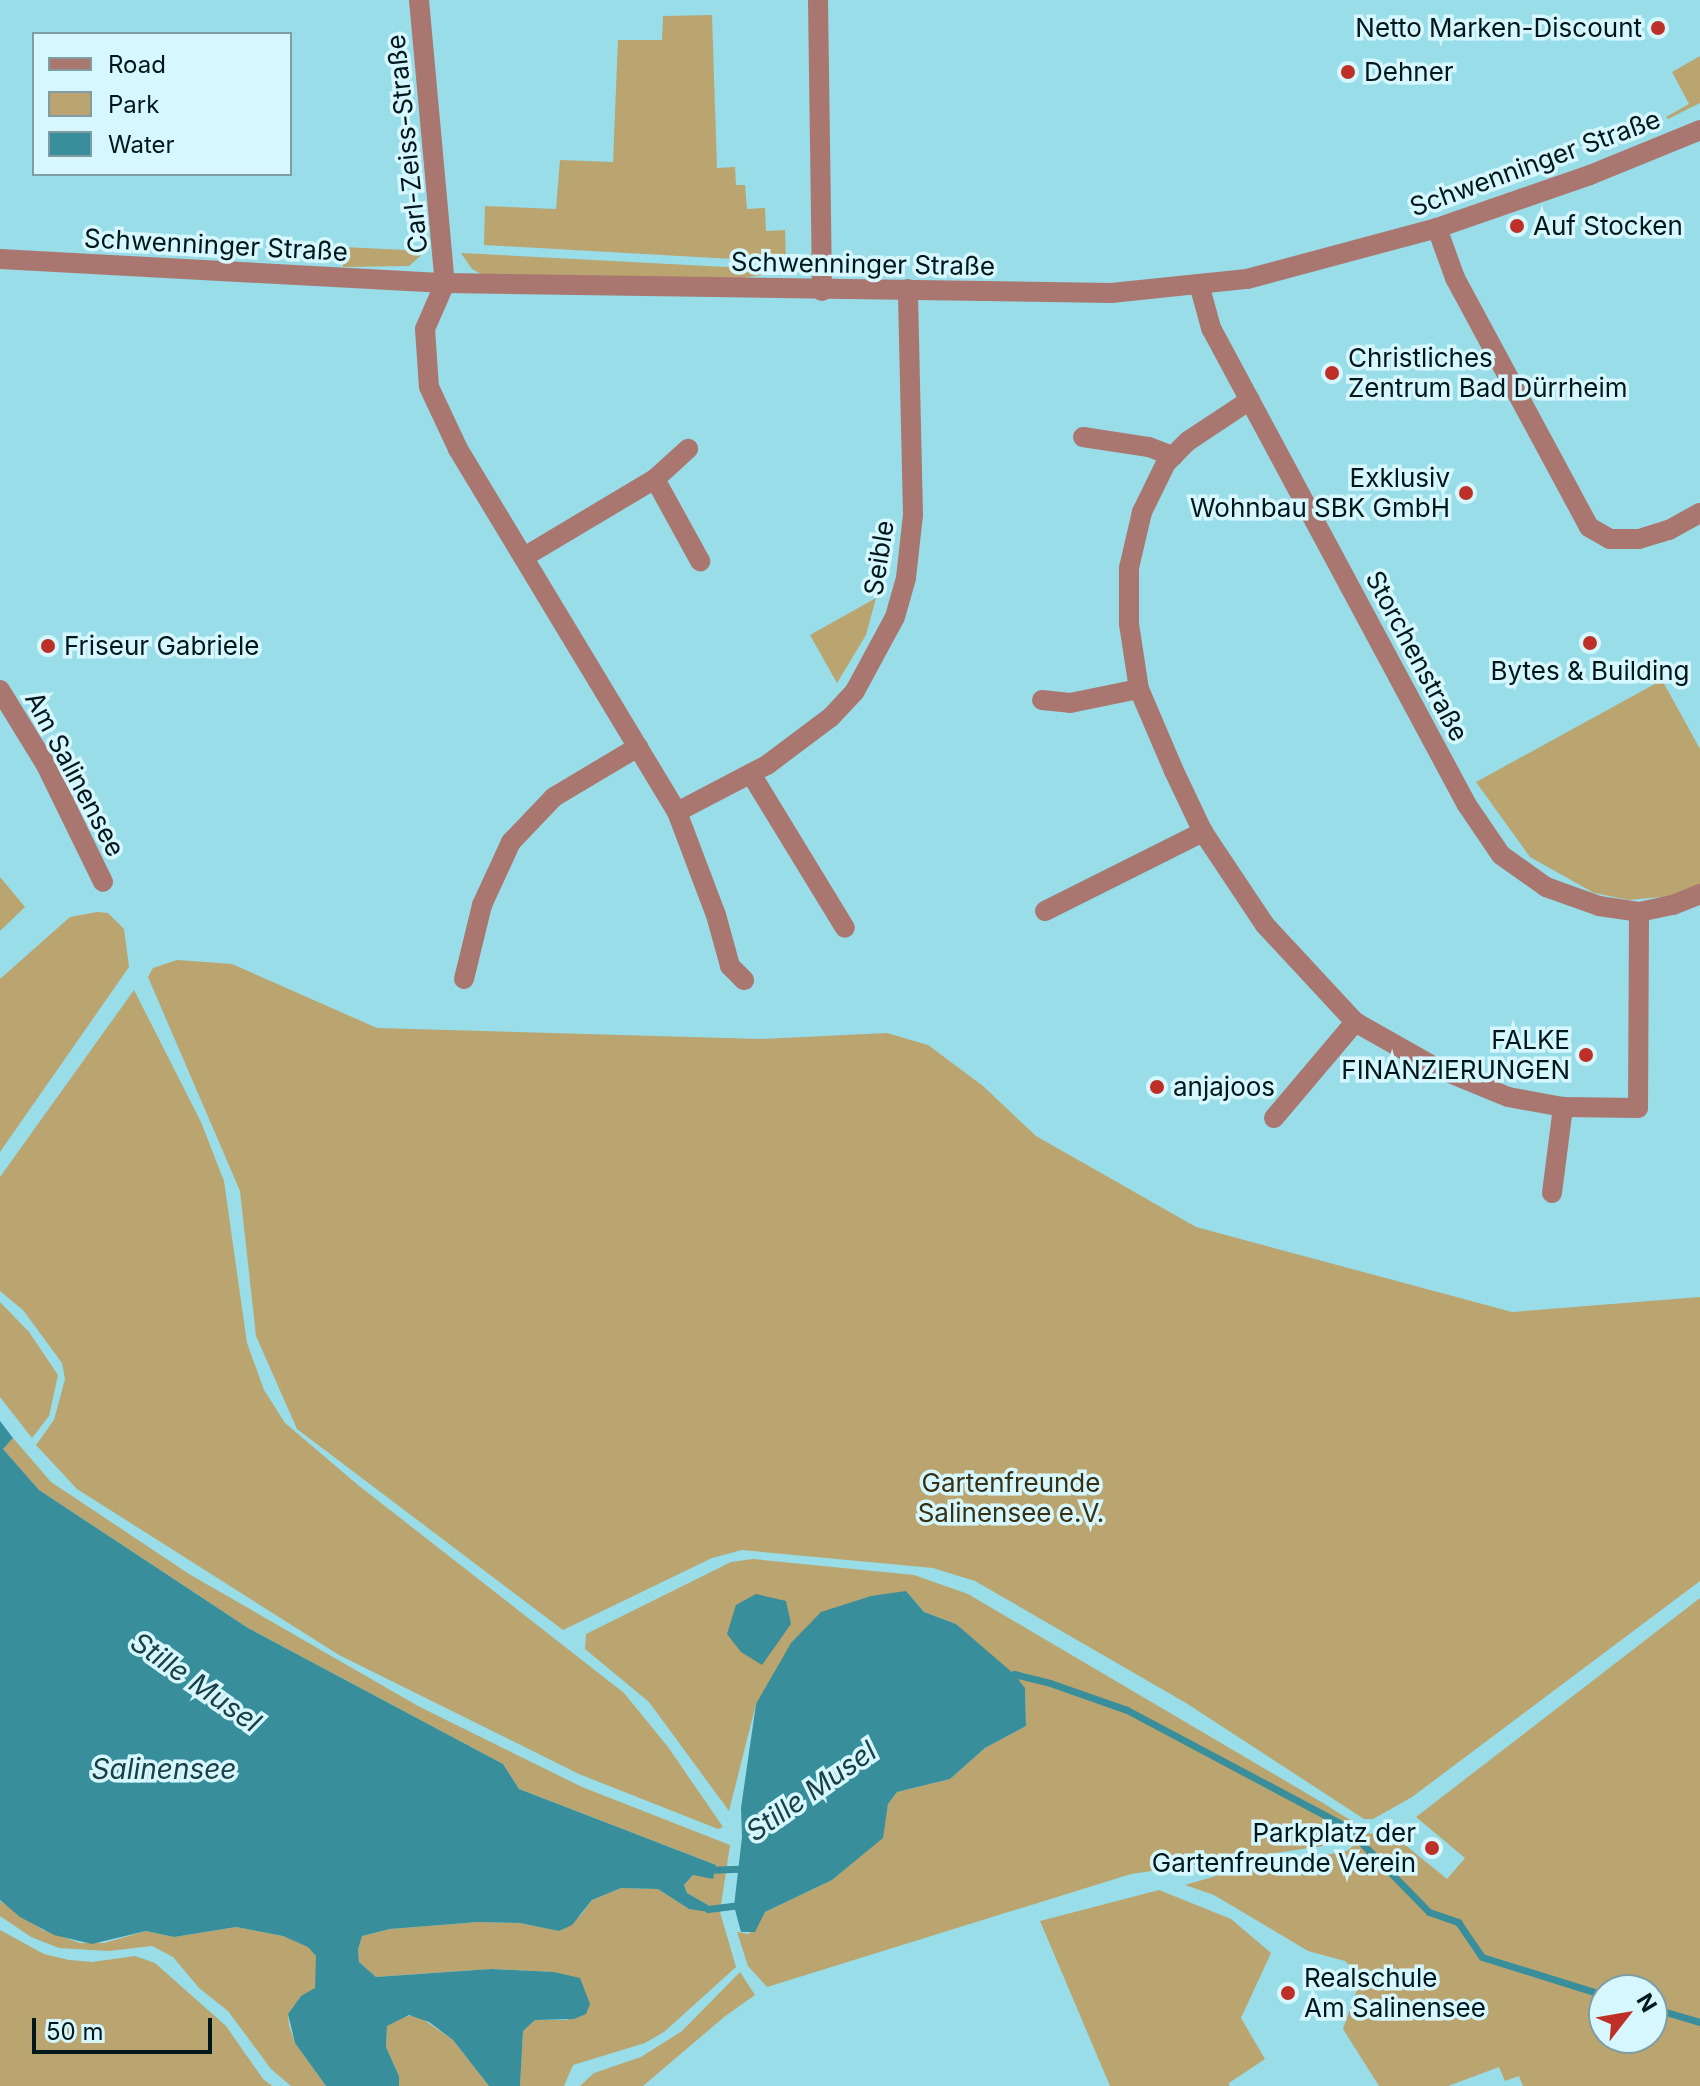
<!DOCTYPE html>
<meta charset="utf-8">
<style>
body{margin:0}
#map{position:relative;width:1700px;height:2086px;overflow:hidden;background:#99dde8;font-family:Inter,sans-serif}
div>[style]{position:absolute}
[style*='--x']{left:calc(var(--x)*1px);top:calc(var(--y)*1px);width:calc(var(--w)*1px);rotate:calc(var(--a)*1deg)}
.green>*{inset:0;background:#baa46f}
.water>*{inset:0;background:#388e9b}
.stream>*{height:7px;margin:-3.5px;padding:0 3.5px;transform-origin:3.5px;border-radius:3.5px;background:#388e9b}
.street>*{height:20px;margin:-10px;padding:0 10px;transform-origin:10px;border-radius:10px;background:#aa7770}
.dots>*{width:22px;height:22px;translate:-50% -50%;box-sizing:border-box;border:4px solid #d6f7fd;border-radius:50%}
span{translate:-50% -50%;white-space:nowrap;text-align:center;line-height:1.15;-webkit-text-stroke:7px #d6f7fd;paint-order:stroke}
.poi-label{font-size:26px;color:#00171c}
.right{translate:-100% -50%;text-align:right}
.left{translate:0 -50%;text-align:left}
.street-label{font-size:26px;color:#00171c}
.park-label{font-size:26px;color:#392f13}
.water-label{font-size:28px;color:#184046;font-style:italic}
.legend{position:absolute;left:32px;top:32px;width:260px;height:144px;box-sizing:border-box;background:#d6f7fd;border:2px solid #809da3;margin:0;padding:10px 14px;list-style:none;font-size:24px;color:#00171c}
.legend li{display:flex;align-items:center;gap:16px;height:40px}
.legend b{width:40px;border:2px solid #809da3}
.north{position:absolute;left:1588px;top:1974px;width:80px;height:80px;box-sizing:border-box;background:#d6f7fd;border:2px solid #809da3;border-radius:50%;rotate:59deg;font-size:22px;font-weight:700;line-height:32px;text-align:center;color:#00171c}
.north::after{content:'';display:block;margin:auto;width:28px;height:36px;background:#be3027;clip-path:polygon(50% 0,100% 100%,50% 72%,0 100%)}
.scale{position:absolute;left:32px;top:2018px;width:180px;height:36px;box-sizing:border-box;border:4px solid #00171c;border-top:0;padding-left:10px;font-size:24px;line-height:28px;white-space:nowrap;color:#00171c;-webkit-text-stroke:6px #d6f7fd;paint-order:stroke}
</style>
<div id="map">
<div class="green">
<i style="clip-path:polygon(712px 15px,717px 168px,735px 167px,736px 185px,745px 185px,747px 209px,765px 208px,766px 231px,785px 230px,786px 262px,484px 245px,485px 206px,556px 209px,560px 160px,613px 162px,618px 40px,662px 40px,663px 16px)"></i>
<i style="clip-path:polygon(1700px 56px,1700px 103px,1668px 119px,1666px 117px,1689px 104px,1672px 72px)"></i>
<i style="clip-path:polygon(343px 247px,426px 251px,409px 266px,343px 267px)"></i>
<i style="clip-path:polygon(461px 253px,781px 270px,785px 271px,718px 282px,481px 274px,472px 269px)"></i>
<i style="clip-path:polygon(876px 598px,866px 635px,837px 683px,810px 635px)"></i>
<i style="clip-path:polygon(1662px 680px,1700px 749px,1700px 884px,1682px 895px,1629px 900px,1594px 893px,1530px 857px,1476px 782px)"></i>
<i style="clip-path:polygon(0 877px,25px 907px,0 931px)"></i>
<i style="clip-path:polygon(97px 912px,108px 913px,124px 929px,129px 967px,0 1152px,0 979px,70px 917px)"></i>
<i style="clip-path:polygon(177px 960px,232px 964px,377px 1028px,760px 1039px,887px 1033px,928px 1045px,983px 1086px,1036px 1136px,1196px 1227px,1512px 1312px,1700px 1297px,1700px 1581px,1412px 1797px,1373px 1819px,1364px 1819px,1186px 1703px,975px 1581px,933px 1568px,742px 1550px,712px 1558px,563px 1630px,297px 1429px,256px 1336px,240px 1191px,148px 977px,153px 968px)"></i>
<i style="clip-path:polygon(134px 990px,201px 1122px,224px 1181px,247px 1343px,264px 1390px,285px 1423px,358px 1485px,624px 1693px,668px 1747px,723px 1827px,718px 1829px,579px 1774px,339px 1655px,77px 1489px,36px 1445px,54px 1420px,65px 1379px,62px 1363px,23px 1310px,0 1291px,0 1177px)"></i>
<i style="clip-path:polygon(0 1302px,29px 1332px,58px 1375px,49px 1416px,32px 1438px,0 1397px)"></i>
<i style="clip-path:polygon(13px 1438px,51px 1482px,189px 1574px,418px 1706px,582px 1787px,730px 1845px,720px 1912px,736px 1967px,664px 2032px,645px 2043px,573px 2065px,564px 2086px,520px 2086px,523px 2031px,535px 2020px,568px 2020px,580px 1979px,553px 1972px,491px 1969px,376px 1977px,359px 1962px,358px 1950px,362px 1936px,390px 1929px,478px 1922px,520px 1923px,560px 1931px,581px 1915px,592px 1900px,621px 1888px,658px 1889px,689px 1909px,709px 1911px,708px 1905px,687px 1893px,684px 1885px,693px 1875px,713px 1878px,716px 1865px,519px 1789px,503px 1764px,248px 1628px,39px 1490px,3px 1449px)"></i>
<i style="clip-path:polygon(753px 1559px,914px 1575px,968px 1594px,1323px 1803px,1358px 1825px,1356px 1829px,1323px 1846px,1131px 1874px,767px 1987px,748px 1966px,737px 1932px,749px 1934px,765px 1912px,832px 1880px,882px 1838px,888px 1804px,897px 1792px,950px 1779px,985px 1748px,1026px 1726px,1025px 1688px,956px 1624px,924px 1612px,906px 1591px,756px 1704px,729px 1811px,649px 1702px,585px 1649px,586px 1634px,731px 1562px)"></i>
<i style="clip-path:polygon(evenodd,1700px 1598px,1700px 2086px,1523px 2086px,1519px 2076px,1505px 2081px,1499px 2067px,1448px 2086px,1379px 2086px,1343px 2029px,1359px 1984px,1353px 1969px,1345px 1961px,1308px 1951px,1214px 1895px,1185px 1885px,1223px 1874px,1347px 1851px,1368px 1833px,1398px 1839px,1447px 1879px,1465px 1858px,1416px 1817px,1700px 1598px,1604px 1990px,1652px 1990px,1652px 2038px,1604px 2038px,1604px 1990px)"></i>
<i style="clip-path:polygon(1159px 1890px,1231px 1919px,1271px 1953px,1241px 2018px,1265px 2059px,1229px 2083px,1229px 2086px,1110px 2086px,1040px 1921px)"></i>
<i style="clip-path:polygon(0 1901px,43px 1930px,80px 1943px,104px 1943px,146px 1931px,174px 1937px,236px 1927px,283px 1936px,309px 1947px,316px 1956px,318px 1981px,312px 1993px,301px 1996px,288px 2014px,289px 2025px,295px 2043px,326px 2086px,291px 2086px,271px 2069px,228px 2011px,199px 1988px,173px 1957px,152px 1946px,109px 1951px,59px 1948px,31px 1937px,0 1916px)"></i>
<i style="clip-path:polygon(0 1930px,44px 1954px,69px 1960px,92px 1962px,135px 1956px,155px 1963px,226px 2026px,263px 2079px,272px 2086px,0 2086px)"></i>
<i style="clip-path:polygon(740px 1972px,755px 1995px,724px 2017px,643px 2086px,580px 2086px,594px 2073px,641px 2057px,682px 2031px)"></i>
<i style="clip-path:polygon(417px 2015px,453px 2040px,489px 2086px,399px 2086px,399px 2076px,386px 2047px,387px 2026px,401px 2017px)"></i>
</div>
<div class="water">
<i style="clip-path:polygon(0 1421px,13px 1438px,3px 1449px,39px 1490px,248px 1628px,503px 1764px,519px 1789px,716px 1865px,713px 1879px,693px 1875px,684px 1885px,687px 1893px,708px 1905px,709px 1912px,689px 1909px,658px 1889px,621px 1888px,592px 1900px,572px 1925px,559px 1931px,520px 1923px,478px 1922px,390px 1929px,362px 1936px,358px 1950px,359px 1962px,376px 1977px,491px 1969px,554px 1972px,580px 1978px,590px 2004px,586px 2014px,574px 2019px,535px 2020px,523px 2031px,520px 2086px,489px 2086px,453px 2040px,429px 2022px,409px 2015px,387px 2026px,386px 2047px,399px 2076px,399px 2086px,326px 2086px,295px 2043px,288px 2014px,301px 1996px,315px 1988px,316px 1956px,308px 1947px,283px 1936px,236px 1927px,174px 1937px,146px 1931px,92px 1944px,54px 1935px,20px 1917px,0 1900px)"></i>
<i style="clip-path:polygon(906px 1591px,924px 1612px,956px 1624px,1014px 1674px,1025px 1688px,1026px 1726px,985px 1748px,950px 1779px,897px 1792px,888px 1804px,883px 1838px,832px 1880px,765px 1912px,755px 1932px,741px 1932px,734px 1906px,742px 1837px,741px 1808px,756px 1704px,791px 1643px,821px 1612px,871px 1596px)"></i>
<i style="clip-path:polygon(756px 1594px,786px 1601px,791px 1624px,762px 1665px,741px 1652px,727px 1634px,736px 1605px)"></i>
</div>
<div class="stream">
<i style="--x:1008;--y:1679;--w:8;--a:-40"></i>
<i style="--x:1014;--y:1674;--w:37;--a:14"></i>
<i style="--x:1050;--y:1683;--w:82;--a:19.3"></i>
<i style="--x:1127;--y:1710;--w:247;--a:28"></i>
<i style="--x:1345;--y:1826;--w:120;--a:45.7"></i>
<i style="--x:1429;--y:1912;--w:31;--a:19"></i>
<i style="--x:1458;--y:1922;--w:42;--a:55.6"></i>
<i style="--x:1482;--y:1957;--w:128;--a:17.3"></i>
<i style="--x:705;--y:1870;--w:34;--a:-2"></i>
<i style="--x:739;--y:1869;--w:9;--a:-36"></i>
<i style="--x:708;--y:1909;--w:26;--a:-7"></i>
<i style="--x:1652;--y:2008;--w:50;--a:16.3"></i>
</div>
<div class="street">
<i style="--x:419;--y:0;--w:284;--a:84.8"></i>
<i style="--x:445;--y:283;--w:50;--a:113.5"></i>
<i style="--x:425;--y:329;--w:58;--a:86.1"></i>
<i style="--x:429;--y:387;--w:68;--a:64.9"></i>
<i style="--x:458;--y:449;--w:424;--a:58.9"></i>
<i style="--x:677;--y:812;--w:110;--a:69.3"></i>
<i style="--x:716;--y:915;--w:53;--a:74.6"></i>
<i style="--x:730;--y:966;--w:20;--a:45"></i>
<i style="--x:818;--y:0;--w:291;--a:89.2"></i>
<i style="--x:1437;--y:228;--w:53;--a:70.2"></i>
<i style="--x:1455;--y:278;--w:283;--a:61.7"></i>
<i style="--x:1589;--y:527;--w:24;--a:30"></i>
<i style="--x:1610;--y:539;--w:29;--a:0"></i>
<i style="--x:1639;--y:539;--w:31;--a:-17"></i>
<i style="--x:1669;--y:530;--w:35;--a:-29"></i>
<i style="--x:0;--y:259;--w:446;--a:3.1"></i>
<i style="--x:445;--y:283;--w:666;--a:0.86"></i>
<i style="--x:1111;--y:293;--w:137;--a:-5.9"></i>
<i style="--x:1247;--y:279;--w:197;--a:-15"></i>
<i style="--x:1437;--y:228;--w:162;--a:-19.1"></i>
<i style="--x:1590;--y:175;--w:119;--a:-22.2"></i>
<i style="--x:1199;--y:284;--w:46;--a:74.7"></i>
<i style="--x:1211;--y:328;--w:541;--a:61.78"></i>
<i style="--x:1467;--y:805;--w:60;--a:55.8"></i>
<i style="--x:1501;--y:855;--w:55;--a:35.4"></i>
<i style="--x:1546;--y:887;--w:56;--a:19.7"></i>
<i style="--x:1599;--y:906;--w:40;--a:8.5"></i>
<i style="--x:1639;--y:912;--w:35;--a:-12"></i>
<i style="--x:1673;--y:905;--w:29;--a:-22"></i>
<i style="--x:1250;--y:400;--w:74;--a:146.5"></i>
<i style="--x:1188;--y:441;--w:31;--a:135"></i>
<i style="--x:1166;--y:463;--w:55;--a:116.1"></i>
<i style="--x:1142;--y:512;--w:57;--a:103.1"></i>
<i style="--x:1129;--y:568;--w:56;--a:90"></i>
<i style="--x:1129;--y:624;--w:66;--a:81.3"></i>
<i style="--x:1139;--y:689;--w:89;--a:66.9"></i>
<i style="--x:1174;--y:771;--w:68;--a:64.6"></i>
<i style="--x:1203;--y:832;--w:112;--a:56.3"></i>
<i style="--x:1265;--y:925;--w:132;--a:47.1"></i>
<i style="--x:1355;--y:1022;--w:92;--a:29.4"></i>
<i style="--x:1435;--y:1067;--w:79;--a:22.3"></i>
<i style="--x:1508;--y:1097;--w:56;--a:10.3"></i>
<i style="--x:1563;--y:1107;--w:75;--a:0.8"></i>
<i style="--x:1638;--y:1108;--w:196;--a:-89.7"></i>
<i style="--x:1083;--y:437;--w:67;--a:8.6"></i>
<i style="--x:1149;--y:447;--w:26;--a:21"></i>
<i style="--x:655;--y:479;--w:45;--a:-42.3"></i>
<i style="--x:524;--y:557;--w:152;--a:-30.8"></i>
<i style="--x:655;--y:479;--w:94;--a:61.2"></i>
<i style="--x:0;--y:690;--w:88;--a:58.5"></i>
<i style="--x:46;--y:765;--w:130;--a:64"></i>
<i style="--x:1042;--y:700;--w:28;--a:6"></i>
<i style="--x:1070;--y:703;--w:70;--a:-11.5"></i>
<i style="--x:751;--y:774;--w:180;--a:58.6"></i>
<i style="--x:677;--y:812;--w:102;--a:-27.6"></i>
<i style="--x:767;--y:765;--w:80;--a:-36.9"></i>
<i style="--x:831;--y:717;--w:35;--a:-47"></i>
<i style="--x:855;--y:691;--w:84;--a:-61.6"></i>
<i style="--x:895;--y:617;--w:41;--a:-74.2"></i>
<i style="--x:906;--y:578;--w:63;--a:-83.7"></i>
<i style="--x:913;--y:515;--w:226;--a:-91.3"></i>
<i style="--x:1045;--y:911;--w:177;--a:-26.6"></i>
<i style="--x:464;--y:979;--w:76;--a:-76.3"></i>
<i style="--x:482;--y:905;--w:69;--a:-65.3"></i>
<i style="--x:511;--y:842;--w:62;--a:-46.3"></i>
<i style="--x:554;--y:797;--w:98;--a:-30.8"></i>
<i style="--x:1274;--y:1118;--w:126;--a:-49.8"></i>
<i style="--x:1552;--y:1193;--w:87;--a:-82.7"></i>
</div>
<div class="dots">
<i style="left:1658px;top:28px;background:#be3027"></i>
<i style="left:1348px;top:72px;background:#be3027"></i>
<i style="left:1517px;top:226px;background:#be3027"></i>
<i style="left:1332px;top:373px;background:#be3027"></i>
<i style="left:1466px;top:493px;background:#be3027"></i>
<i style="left:1590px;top:643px;background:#be3027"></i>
<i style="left:48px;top:646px;background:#be3027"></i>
<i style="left:1586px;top:1055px;background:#be3027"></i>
<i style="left:1157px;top:1087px;background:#be3027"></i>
<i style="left:1432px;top:1848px;background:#be3027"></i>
<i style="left:1288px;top:1993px;background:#be3027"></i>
</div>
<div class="poi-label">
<span class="right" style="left:1642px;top:28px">Netto Marken-Discount</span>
<span class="left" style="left:1364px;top:72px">Dehner</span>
<span class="left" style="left:1533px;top:226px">Auf Stocken</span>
<span class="left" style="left:1348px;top:373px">Christliches<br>Zentrum Bad Dürrheim</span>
<span class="right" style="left:1450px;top:493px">Exklusiv<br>Wohnbau SBK GmbH</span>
<span class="left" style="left:64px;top:646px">Friseur Gabriele</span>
<span style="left:1590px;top:671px">Bytes &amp; Building</span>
<span class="right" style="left:1570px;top:1055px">FALKE<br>FINANZIERUNGEN</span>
<span class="left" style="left:1173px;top:1087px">anjajoos</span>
<span class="right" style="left:1416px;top:1848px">Parkplatz der<br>Gartenfreunde Verein</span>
<span class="left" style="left:1304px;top:1993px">Realschule<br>Am Salinensee</span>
</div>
<div class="street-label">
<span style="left:407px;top:144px;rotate:-96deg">Carl-Zeiss-Straße</span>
<span style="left:1535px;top:163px;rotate:-20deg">Schwenninger Straße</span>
<span style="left:216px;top:245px;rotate:3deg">Schwenninger Straße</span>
<span style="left:863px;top:264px;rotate:1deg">Schwenninger Straße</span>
<span style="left:879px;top:558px;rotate:-81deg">Seible</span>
<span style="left:1417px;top:656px;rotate:62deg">Storchenstraße</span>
<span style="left:75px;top:774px;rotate:62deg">Am Salinensee</span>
</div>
<div class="park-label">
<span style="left:1011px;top:1498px">Gartenfreunde<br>Salinensee e.V.</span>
</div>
<div class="water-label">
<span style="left:196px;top:1682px;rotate:35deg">Stille Musel</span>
<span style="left:164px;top:1769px">Salinensee</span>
<span style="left:811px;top:1791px;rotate:-35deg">Stille Musel</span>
</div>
<ul class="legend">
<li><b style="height:10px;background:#aa7770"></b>Road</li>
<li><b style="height:22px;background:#baa46f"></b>Park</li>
<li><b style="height:22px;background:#388e9b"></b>Water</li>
</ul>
<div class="north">N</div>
<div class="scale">50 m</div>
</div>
